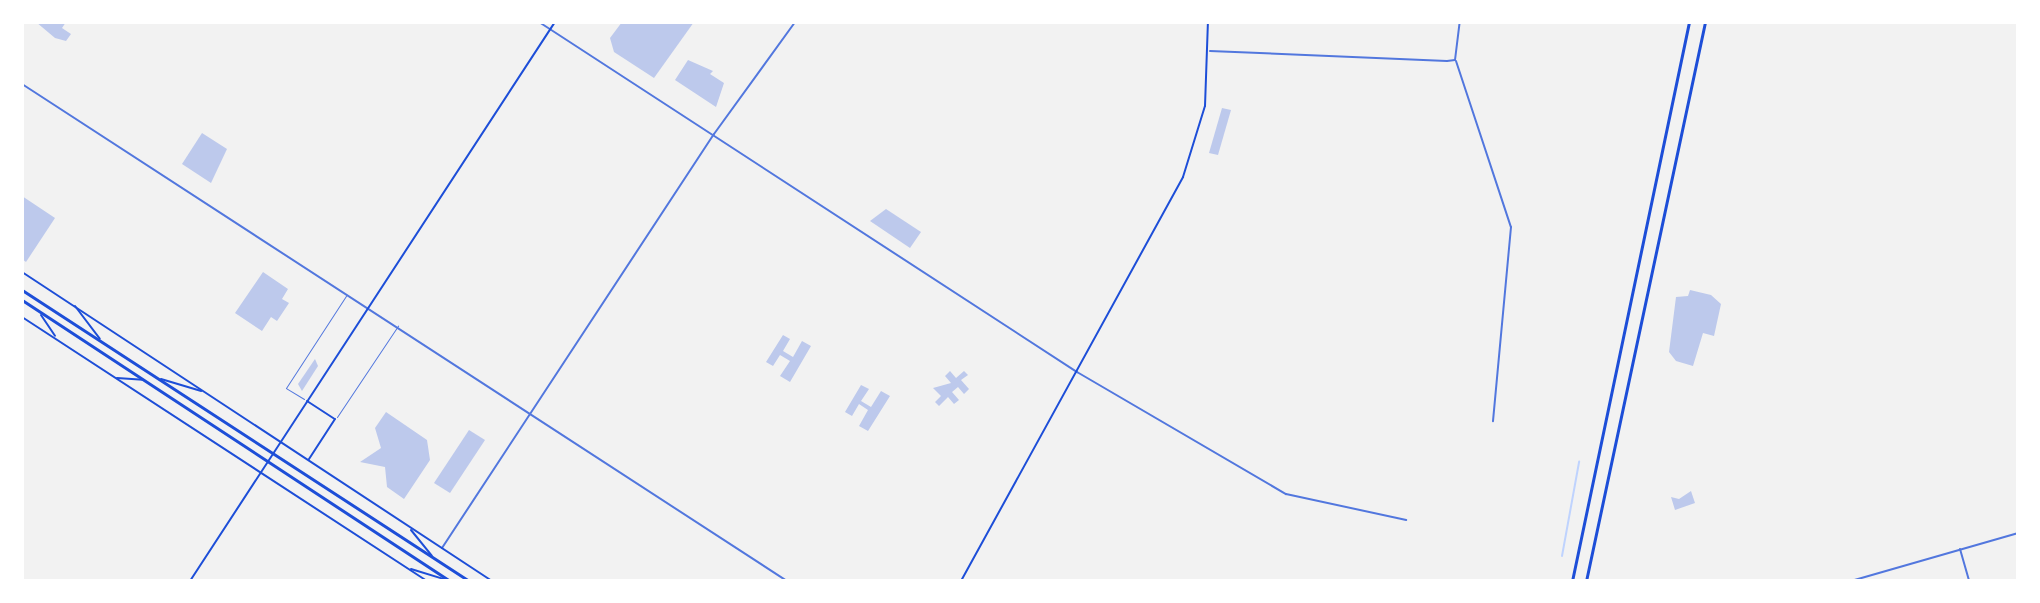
<!DOCTYPE html>
<style>
body{margin:0}
#map{position:relative;width:2040px;height:603px;overflow:hidden;background:#f2f2f2;font-family:"Roboto Condensed",sans-serif}
div>[style]{position:absolute}
[style*='--x']{left:calc(var(--x)*1px);top:calc(var(--y)*1px);width:calc(var(--w)*1px);rotate:calc(var(--a)*1deg)}
.stream>*{height:2px;margin:-1px;padding:0 1px;transform-origin:1px;border-radius:1px;background:#bfd3fe}
.building>*{inset:0;background:#bdc9ec}
.service>*{height:1px;margin:-0.5px;padding:0 0.5px;transform-origin:0.5px;border-radius:0.5px;background:#5277de}
.minor>*{height:2px;margin:-1px;padding:0 1px;transform-origin:1px;border-radius:1px;background:#5277de}
.tertiary>*{height:2px;margin:-1px;padding:0 1px;transform-origin:1px;border-radius:1px;background:#5277de}
.secondary>*{height:2px;margin:-1px;padding:0 1px;transform-origin:1px;border-radius:1px;background:#1d4ed8}
.primary>*{height:3px;margin:-1.5px;padding:0 1.5px;transform-origin:1.5px;border-radius:1.5px;background:#1d4ed8}
.trunk>*{height:3px;margin:-1.5px;padding:0 1.5px;transform-origin:1.5px;border-radius:1.5px;background:#1d4ed8}
span{translate:-50% -50%;white-space:nowrap;text-align:center;line-height:1.15;-webkit-text-stroke:8px #fff;paint-order:stroke}
.frame{position:absolute;inset:0;border:24px solid #fff;pointer-events:none}
</style>
<div id="map">
<div class="stream">
<i style="--x:1562;--y:556;--w:96;--a:-79.7"></i>
</div>
<div class="building">
<i style="clip-path:polygon(36px 22px,66px 22px,62px 28px,71px 34px,66px 41px,55px 38px)"></i>
<i style="clip-path:polygon(622px 22px,694px 22px,654px 78px,614px 52px,610px 38px)"></i>
<i style="clip-path:polygon(688px 60px,713px 71px,710px 74px,724px 83px,716px 107px,675px 80px)"></i>
<i style="clip-path:polygon(1222px 108px,1231px 110px,1218px 155px,1209px 153px)"></i>
<i style="clip-path:polygon(202px 133px,227px 149px,211px 183px,182px 164px)"></i>
<i style="clip-path:polygon(22px 196px,55px 218px,26px 262px,22px 259px)"></i>
<i style="clip-path:polygon(886px 209px,921px 232px,910px 248px,870px 221px)"></i>
<i style="clip-path:polygon(263px 272px,288px 289px,282px 299px,289px 303px,277px 321px,271px 317px,262px 331px,235px 313px)"></i>
<i style="clip-path:polygon(1690px 290px,1711px 295px,1721px 304px,1714px 336px,1703px 333px,1693px 366px,1676px 361px,1669px 352px,1676px 297px,1688px 296px)"></i>
<i style="clip-path:polygon(783px 335px,790px 339px,783px 351px,793px 357px,802px 341px,811px 346px,790px 382px,780px 376px,790px 361px,780px 355px,773px 366px,766px 362px)"></i>
<i style="clip-path:polygon(315px 359px,318px 366px,302px 391px,298px 384px)"></i>
<i style="clip-path:polygon(950px 371px,956px 378px,964px 371px,968px 375px,961px 380px,969px 389px,964px 394px,958px 387px,952px 392px,959px 400px,954px 404px,948px 397px,939px 406px,935px 402px,941px 396px,933px 388px,951px 383px,945px 376px)"></i>
<i style="clip-path:polygon(861px 385px,869px 389px,861px 401px,871px 407px,881px 391px,890px 396px,868px 431px,859px 426px,868px 410px,859px 404px,852px 416px,845px 412px)"></i>
<i style="clip-path:polygon(386px 412px,427px 440px,430px 460px,404px 499px,387px 487px,385px 467px,360px 462px,381px 448px,375px 428px)"></i>
<i style="clip-path:polygon(469px 430px,485px 440px,450px 493px,434px 483px)"></i>
<i style="clip-path:polygon(1691px 491px,1695px 503px,1675px 510px,1671px 497px,1679px 499px)"></i>
</div>
<div class="service">
<i style="--x:304;--y:399;--w:21;--a:-149"></i>
<i style="--x:286;--y:388;--w:110;--a:-56.9"></i>
<i style="--x:337;--y:417;--w:110;--a:-56.2"></i>
</div>
<div class="minor">
<i style="--x:1456;--y:61;--w:175;--a:71.7"></i>
<i style="--x:1511;--y:227;--w:195;--a:95.3"></i>
<i style="--x:1077;--y:372;--w:242;--a:30.3"></i>
<i style="--x:1286;--y:494;--w:123;--a:12.2"></i>
<i style="--x:1960;--y:549;--w:33;--a:74"></i>
</div>
<div class="tertiary">
<i style="--x:539;--y:22;--w:642;--a:33.05"></i>
<i style="--x:1210;--y:51;--w:237;--a:2.4"></i>
<i style="--x:1447;--y:61;--w:8;--a:-7"></i>
<i style="--x:1455;--y:60;--w:38;--a:-83"></i>
<i style="--x:22;--y:84;--w:912;--a:33.01"></i>
<i style="--x:442;--y:548;--w:495;--a:-56.7"></i>
<i style="--x:714;--y:134;--w:138;--a:-54.1"></i>
<i style="--x:1851;--y:581;--w:174;--a:-16"></i>
</div>
<div class="secondary">
<i style="--x:22;--y:272;--w:562;--a:33.32"></i>
<i style="--x:75;--y:306;--w:41;--a:52.9"></i>
<i style="--x:41;--y:315;--w:25;--a:56"></i>
<i style="--x:22;--y:317;--w:483;--a:33.1"></i>
<i style="--x:117;--y:378;--w:26;--a:4"></i>
<i style="--x:161;--y:379;--w:42;--a:16.7"></i>
<i style="--x:307;--y:401;--w:33;--a:33"></i>
<i style="--x:335;--y:419;--w:48;--a:123"></i>
<i style="--x:411;--y:530;--w:33;--a:51"></i>
<i style="--x:411;--y:569;--w:38;--a:17"></i>
<i style="--x:190;--y:581;--w:668;--a:-56.86"></i>
<i style="--x:961;--y:581;--w:461;--a:-61.2"></i>
<i style="--x:1183;--y:177;--w:74;--a:-72.8"></i>
<i style="--x:1205;--y:106;--w:84;--a:-88"></i>
</div>
<div class="primary">
<i style="--x:22;--y:290;--w:533;--a:33.06"></i>
<i style="--x:22;--y:300;--w:512;--a:33.29"></i>
</div>
<div class="trunk">
<i style="--x:1572;--y:581;--w:571;--a:-78.18"></i>
<i style="--x:1586;--y:581;--w:572;--a:-77.98"></i>
</div>
<div class="frame"></div>
</div>
